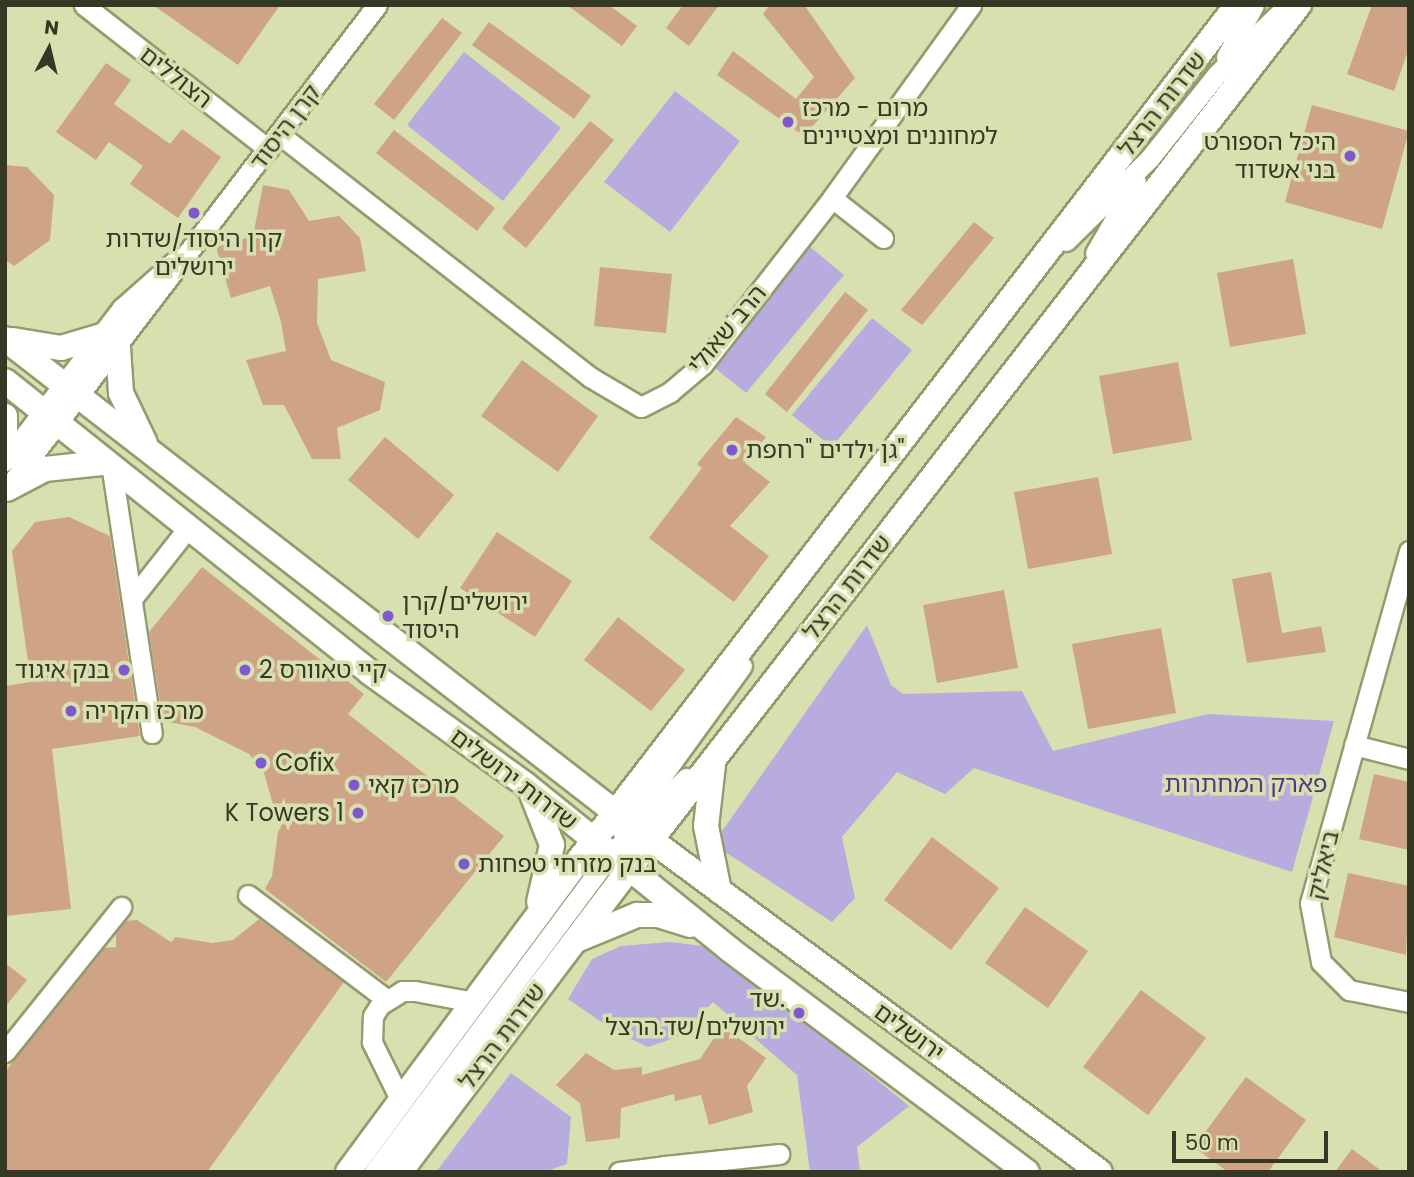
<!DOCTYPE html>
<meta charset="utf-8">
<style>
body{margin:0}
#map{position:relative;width:1414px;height:1177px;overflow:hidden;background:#d8e0b0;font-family:Poppins,"Noto Sans Hebrew",sans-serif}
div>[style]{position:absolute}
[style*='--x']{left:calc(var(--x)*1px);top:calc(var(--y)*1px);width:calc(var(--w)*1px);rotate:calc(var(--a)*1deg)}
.green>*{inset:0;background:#b8acde}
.building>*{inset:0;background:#cea386}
.roads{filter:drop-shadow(2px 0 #949b6d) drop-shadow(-2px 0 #949b6d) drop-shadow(0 2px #949b6d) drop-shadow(0 -2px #949b6d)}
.minor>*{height:19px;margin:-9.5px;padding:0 9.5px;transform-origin:9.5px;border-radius:9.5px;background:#fff}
.major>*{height:24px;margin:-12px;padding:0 12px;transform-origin:12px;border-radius:12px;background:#fff}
.dots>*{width:19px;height:19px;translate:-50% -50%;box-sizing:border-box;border:4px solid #d8e0b0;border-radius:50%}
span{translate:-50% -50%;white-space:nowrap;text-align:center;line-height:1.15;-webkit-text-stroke:7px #d8e0b0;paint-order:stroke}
.street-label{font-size:24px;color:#353825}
.poi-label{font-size:24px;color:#353825}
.left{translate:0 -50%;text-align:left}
.right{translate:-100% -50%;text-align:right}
.park-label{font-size:24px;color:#503a7e}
.frame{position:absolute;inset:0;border:7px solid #353825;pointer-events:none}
.north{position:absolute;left:14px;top:14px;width:70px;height:70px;-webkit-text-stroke:5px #d8e0b0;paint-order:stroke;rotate:7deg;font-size:19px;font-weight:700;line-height:28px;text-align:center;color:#353825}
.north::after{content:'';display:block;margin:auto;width:24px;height:32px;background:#353825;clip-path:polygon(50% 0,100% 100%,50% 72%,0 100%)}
.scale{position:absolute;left:1172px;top:1131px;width:156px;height:32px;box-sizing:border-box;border:4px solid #353825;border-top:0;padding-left:9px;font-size:21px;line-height:24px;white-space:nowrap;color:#353825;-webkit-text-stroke:5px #d8e0b0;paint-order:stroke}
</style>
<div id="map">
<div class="green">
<i style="clip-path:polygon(464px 52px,561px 128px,503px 201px,407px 125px)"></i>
<i style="clip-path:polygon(675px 91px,740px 141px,670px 232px,604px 182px)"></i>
<i style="clip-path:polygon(809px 246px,844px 275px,746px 393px,710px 364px)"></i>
<i style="clip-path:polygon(872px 318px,912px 350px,832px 447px,792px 415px)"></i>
<i style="clip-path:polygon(867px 625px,891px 685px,903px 694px,1022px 691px,1053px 751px,1208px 714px,1334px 721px,1292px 872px,974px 768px,945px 794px,897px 772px,842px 837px,855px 898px,832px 922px,713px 844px)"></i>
<i style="clip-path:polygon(669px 942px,713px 947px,909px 1106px,857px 1147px,860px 1172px,810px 1172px,797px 1075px,713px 1002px,680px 1036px,648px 1047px,616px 1032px,568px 999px,592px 959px,621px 946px)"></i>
<i style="clip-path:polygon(511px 1073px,571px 1117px,567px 1164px,544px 1172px,436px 1172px)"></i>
</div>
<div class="building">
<i style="clip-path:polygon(153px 5px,280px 5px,238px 65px)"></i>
<i style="clip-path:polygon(567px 5px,609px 5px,637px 26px,622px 46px)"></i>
<i style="clip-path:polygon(683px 5px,719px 5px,689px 46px,666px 28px)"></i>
<i style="clip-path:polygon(770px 5px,805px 6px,855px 78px,804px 136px,717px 75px,733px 51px,796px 99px,814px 77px,763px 14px)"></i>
<i style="clip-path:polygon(1372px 5px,1409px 5px,1409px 48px,1394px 91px,1347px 74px)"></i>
<i style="clip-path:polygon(442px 18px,462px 33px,394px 120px,374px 104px)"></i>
<i style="clip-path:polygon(489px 22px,591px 96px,574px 119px,472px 45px)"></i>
<i style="clip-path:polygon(106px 63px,131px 80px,114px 104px,170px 144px,182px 129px,221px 157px,178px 218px,130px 184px,143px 166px,109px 142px,96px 160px,56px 132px)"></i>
<i style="clip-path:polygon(1312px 105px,1409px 131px,1382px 229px,1285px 202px)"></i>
<i style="clip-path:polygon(590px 121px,614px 140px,526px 248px,502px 228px)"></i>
<i style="clip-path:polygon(394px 130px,495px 208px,477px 231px,376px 153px)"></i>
<i style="clip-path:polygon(5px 165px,27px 167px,54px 195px,50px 240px,14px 266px,5px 260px)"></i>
<i style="clip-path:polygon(263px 185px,289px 190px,309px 221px,339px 216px,360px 238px,366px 271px,318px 279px,317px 323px,331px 360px,385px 382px,380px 410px,337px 428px,341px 459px,312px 459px,284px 405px,263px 405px,246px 360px,286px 351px,281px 322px,270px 286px,231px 298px,216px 247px,253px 236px)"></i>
<i style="clip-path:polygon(974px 222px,994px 238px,922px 325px,901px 310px)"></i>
<i style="clip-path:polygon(1293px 259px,1306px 334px,1230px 347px,1217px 273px)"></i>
<i style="clip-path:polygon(600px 267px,672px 274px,666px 333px,594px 326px)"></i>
<i style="clip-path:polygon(845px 292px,868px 310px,787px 412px,765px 394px)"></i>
<i style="clip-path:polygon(522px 360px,598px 416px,558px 472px,481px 416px)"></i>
<i style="clip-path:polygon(1178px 362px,1192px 440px,1113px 454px,1099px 376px)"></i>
<i style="clip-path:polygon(736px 417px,766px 437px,745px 463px,770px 482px,730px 526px,769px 556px,734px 602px,649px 538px,702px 468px,697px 464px)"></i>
<i style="clip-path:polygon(385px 437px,454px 495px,418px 539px,348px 480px)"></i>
<i style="clip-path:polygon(1098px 477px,1112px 554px,1028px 569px,1014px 492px)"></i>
<i style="clip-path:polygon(69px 517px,110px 536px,140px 736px,52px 749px,71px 909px,5px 916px,5px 686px,31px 682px,12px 551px,35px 522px)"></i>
<i style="clip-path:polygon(497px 532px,572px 581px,535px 637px,460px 588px)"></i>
<i style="clip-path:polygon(202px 567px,364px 694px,348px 714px,504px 836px,386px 982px,265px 889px,272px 876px,279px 825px,264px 773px,249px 754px,195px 727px,163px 721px,149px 632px)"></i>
<i style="clip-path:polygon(1271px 572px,1282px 633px,1321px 626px,1326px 652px,1247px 663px,1232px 579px)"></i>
<i style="clip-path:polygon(1004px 590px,1018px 668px,937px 683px,923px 605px)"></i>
<i style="clip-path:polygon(618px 617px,685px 670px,651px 711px,584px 660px)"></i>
<i style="clip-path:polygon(1161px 628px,1176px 713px,1088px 729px,1072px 644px)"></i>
<i style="clip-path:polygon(1374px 774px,1409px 782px,1409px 850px,1359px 839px)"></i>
<i style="clip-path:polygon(932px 837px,999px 888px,951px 950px,884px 900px)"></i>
<i style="clip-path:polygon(1348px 873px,1409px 886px,1406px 955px,1334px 937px)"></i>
<i style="clip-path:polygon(1025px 907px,1088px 951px,1048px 1008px,985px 963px)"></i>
<i style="clip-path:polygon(259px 919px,344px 982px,207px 1172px,5px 1172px,5px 1072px,104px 948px,116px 947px,116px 933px,125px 921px,137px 920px,171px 942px,176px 937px,212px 943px,233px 940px)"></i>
<i style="clip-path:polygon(5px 963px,27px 980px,5px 1007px)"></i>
<i style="clip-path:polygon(1141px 990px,1206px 1038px,1148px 1115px,1083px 1067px)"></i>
<i style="clip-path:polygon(722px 1026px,766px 1058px,747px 1086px,753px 1112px,709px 1125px,701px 1095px,675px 1101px,674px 1094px,621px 1108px,620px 1138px,586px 1142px,580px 1103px,556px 1085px,586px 1053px,614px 1070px,642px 1067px,642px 1075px,700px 1059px)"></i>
<i style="clip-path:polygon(1246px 1077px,1306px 1120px,1268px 1172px,1228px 1172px,1194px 1147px)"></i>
<i style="clip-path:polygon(1352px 1149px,1383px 1172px,1335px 1172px)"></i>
</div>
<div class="roads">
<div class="minor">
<i style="--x:84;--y:5;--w:234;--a:38"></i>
<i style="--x:1226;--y:57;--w:59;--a:-61.7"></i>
<i style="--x:279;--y:134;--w:395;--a:38"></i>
<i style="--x:590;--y:377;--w:59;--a:30.5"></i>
<i style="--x:641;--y:407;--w:33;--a:-27"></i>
<i style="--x:670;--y:392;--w:43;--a:-40.3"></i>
<i style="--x:703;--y:364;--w:210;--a:-52.1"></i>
<i style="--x:832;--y:198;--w:238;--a:-54.2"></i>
<i style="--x:832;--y:198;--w:65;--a:38.1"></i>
<i style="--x:1066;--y:241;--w:117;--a:-44.7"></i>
<i style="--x:1149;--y:159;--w:109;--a:-51.3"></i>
<i style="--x:1217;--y:74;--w:98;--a:-44.2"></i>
<i style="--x:1095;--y:253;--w:82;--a:-60"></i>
<i style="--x:5;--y:461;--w:193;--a:-52.6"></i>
<i style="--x:122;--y:308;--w:69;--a:-41.5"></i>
<i style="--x:112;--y:470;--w:266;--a:81.4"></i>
<i style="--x:10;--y:485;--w:604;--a:-52.6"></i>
<i style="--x:1409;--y:551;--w:366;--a:105.7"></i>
<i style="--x:1310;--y:903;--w:60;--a:79.4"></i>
<i style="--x:1321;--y:962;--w:40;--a:45"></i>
<i style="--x:1349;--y:990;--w:61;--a:11.3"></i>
<i style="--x:132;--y:599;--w:89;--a:-51.8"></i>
<i style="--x:1354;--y:745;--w:57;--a:14.3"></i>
<i style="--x:622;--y:831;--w:204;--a:-54"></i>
<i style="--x:248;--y:895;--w:173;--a:37"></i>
<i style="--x:5;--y:1052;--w:186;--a:-51.3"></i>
<i style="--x:400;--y:1099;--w:64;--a:-116.2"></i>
<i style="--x:372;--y:1042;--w:26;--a:-88"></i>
<i style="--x:373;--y:1016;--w:13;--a:-58"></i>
<i style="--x:380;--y:1005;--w:26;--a:-32"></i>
<i style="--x:402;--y:991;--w:13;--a:0"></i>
<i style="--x:415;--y:991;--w:59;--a:10.7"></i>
<i style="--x:665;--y:1166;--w:115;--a:-6"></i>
<i style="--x:374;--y:1172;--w:397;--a:-53.3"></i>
<i style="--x:611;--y:854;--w:107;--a:-45.4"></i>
<i style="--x:619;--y:1172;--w:46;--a:-7.4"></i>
<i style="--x:665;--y:1166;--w:6;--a:81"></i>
</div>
<div class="major">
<i style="--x:5;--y:339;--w:818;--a:37.8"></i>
<i style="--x:651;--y:840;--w:558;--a:36.48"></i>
<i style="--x:13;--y:340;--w:49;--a:9.5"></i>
<i style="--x:61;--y:348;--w:42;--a:-16.7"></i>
<i style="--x:118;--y:347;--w:46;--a:86.3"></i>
<i style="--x:121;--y:393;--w:55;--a:64.4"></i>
<i style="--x:5;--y:381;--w:466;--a:38.6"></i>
<i style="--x:369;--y:672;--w:193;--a:35.7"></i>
<i style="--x:526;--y:785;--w:261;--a:38.9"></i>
<i style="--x:729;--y:949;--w:372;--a:36.8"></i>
<i style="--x:5;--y:416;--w:31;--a:90"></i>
<i style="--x:7;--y:489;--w:43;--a:-27.8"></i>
<i style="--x:45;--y:469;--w:57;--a:-6"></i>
<i style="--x:713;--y:765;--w:61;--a:96.5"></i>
<i style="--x:706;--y:826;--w:66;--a:78.7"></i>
<i style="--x:532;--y:794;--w:55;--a:68.6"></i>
<i style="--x:552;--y:845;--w:58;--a:102.8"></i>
<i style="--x:579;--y:939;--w:63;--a:-22.5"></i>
<i style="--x:637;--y:915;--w:21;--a:0"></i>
<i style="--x:658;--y:915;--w:34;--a:17"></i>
<i style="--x:348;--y:1172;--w:387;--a:-53.5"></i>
<i style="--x:578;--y:861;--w:1080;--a:-52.41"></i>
<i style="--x:400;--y:1172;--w:416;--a:-52.9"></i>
<i style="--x:651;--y:840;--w:1057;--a:-52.19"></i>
</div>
</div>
<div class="dots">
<i style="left:788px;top:122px;background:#8057d0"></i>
<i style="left:1350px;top:156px;background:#8057d0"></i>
<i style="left:194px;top:213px;background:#8057d0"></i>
<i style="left:732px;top:450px;background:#8057d0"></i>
<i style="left:388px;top:616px;background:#8057d0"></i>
<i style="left:124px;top:670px;background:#8057d0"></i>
<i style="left:245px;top:670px;background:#8057d0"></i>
<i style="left:71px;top:711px;background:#8057d0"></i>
<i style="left:261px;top:763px;background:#8057d0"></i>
<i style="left:354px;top:785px;background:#8057d0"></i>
<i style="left:358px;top:813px;background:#8057d0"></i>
<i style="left:464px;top:864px;background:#8057d0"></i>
<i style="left:799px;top:1013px;background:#8057d0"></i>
</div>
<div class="street-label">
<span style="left:176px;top:77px;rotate:38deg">הצוללים</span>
<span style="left:1162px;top:104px;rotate:-52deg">שדרות הרצל</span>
<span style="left:285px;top:127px;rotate:-53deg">קרן היסוד</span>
<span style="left:727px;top:329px;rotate:-50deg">הרב שאולי</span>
<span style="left:847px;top:587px;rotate:-52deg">שדרות הרצל</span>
<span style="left:514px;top:779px;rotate:37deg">שדרות ירושלים</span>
<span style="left:1323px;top:865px;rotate:-77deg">ביאליק</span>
<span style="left:909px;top:1032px;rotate:36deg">ירושלים</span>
<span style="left:502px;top:1036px;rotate:-53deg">שדרות הרצל</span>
</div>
<div class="poi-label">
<span class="left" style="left:802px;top:122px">מרום - מרכז<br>למחוננים ומצטיינים</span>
<span class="right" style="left:1336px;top:156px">היכל הספורט<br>בני אשדוד</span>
<span style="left:194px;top:253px">קרן היסוד/שדרות<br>ירושלים</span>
<span class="left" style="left:746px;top:450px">גן ילדים "רחפת"</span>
<span class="left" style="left:402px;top:616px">ירושלים/קרן<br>היסוד</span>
<span class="right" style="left:110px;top:670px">בנק איגוד</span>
<span class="left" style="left:259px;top:670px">קיי טאוורס 2</span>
<span class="left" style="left:85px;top:711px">מרכז הקריה</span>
<span class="left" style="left:275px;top:763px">Cofix</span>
<span class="left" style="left:368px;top:785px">מרכז קאי</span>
<span class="right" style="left:344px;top:813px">K Towers 1</span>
<span class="left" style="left:478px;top:864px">בנק מזרחי טפחות</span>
<span class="right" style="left:785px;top:1013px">שד.<br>ירושלים/שד.הרצל</span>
</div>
<div class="park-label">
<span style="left:1246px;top:784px">פארק המחתרות</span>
</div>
<div class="frame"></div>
<div class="north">N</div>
<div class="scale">50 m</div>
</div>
